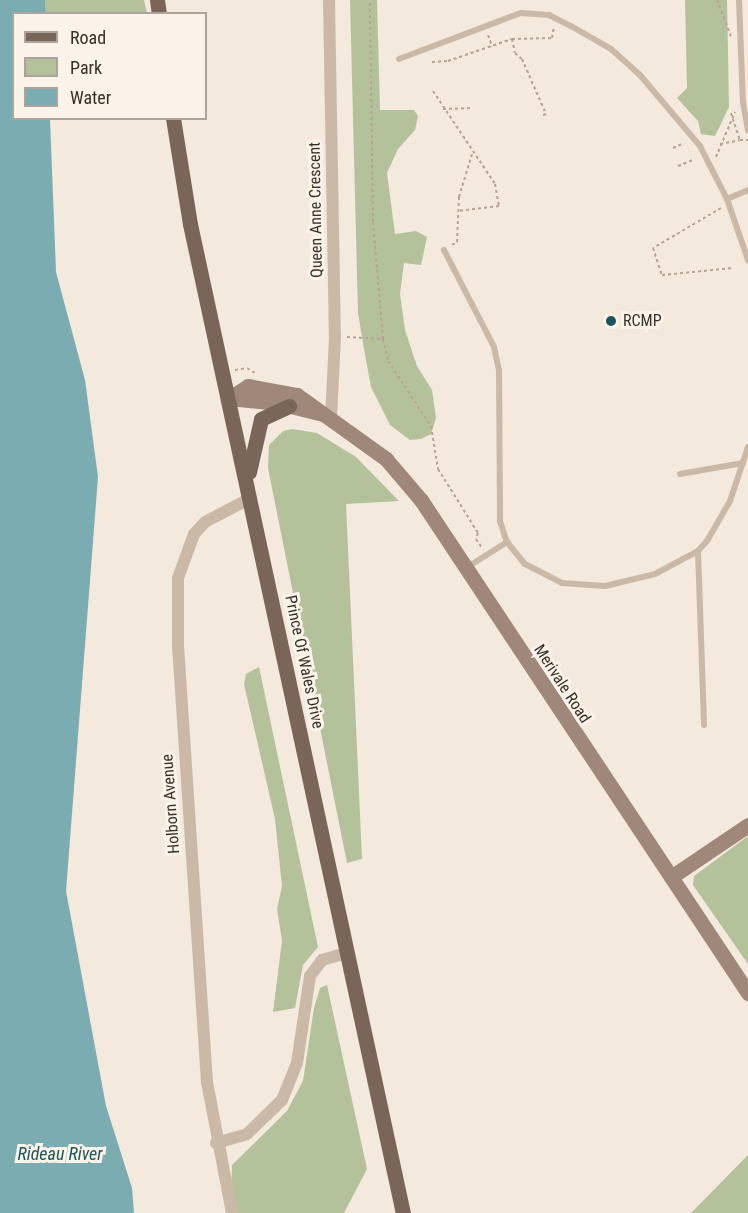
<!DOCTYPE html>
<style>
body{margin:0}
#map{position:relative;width:748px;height:1213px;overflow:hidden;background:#f3e9dc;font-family:"Roboto Condensed",sans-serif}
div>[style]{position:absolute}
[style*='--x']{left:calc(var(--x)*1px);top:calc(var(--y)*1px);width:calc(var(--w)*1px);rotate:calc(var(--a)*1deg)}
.green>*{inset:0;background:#b4c29c}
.water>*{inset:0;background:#7aacb1}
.path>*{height:2px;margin-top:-1px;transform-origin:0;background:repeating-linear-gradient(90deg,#b7a392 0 3px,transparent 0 6px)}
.lane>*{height:6px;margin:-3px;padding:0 3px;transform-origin:3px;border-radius:3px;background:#cbb9a8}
.street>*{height:12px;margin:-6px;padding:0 6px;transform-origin:6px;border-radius:6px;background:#cbb9a8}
.secondary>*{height:15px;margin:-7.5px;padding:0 7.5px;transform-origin:7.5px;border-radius:7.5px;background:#9f8879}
.primary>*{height:15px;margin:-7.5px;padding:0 7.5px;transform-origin:7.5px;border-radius:7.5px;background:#7a6559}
.dots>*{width:16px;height:16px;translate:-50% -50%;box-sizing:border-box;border:3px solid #faf3e9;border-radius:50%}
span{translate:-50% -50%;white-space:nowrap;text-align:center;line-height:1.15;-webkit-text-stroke:6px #faf3e9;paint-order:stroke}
.street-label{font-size:16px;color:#382e28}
.poi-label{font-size:16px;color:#382e28}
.left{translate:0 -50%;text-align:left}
.water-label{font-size:18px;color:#1c545b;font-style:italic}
.legend{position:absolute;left:12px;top:12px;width:195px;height:108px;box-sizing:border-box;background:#faf3e9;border:2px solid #aca49c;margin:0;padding:8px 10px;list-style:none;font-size:18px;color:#382e28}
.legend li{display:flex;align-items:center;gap:12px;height:30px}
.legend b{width:30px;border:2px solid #aca49c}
</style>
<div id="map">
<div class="green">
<i style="clip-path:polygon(45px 0,144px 0,147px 13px,46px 13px)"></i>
<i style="clip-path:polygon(350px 0,377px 0,380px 110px,414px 110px,418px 116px,415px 130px,398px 149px,387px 173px,395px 234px,416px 231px,427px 237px,421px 265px,404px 263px,400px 294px,405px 330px,417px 366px,432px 390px,436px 418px,431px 434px,421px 439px,410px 440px,390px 425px,371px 387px,364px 349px,358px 313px)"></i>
<i style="clip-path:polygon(685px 0,727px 0,729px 107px,715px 136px,701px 134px,698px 121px,677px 98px,687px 88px)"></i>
<i style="clip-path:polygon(292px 429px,317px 433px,356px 457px,399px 501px,346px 504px,362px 859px,347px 863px,268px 468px,269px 445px,283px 431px)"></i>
<i style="clip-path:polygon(259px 667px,318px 947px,303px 965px,295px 1008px,273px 1012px,282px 941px,277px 909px,282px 886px,275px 819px,244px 684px,246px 674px)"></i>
<i style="clip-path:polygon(748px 836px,748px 964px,693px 885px,694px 876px)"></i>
<i style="clip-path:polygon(327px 985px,367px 1169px,344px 1213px,231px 1213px,232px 1165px,287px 1111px,303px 1081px,314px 1008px,320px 988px)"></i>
<i style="clip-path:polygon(748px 1155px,748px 1213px,691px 1213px)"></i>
</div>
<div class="water">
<i style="clip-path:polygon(0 0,45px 0,46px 13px,14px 14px,14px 118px,50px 119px,56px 272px,85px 380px,98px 477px,66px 891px,106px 1106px,132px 1188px,134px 1213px,0 1213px)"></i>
</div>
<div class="path">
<i style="--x:717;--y:0;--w:39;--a:69"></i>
<i style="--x:488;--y:35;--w:12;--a:70"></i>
<i style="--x:512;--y:39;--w:14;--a:78"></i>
<i style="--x:515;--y:53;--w:9;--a:41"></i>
<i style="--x:522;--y:59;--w:60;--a:66.4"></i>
<i style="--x:546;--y:114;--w:5;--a:158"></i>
<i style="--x:432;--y:62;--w:16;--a:-4"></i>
<i style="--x:448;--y:61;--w:68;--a:-19"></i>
<i style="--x:512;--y:39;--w:40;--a:-1.4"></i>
<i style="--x:552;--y:38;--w:11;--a:-80"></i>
<i style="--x:433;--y:91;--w:112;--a:56.3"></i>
<i style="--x:495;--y:184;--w:22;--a:80"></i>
<i style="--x:499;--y:206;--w:42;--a:173.2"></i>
<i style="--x:443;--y:109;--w:30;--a:-2"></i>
<i style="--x:731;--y:113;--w:28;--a:72"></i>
<i style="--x:740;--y:140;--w:8;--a:0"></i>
<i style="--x:720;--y:144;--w:20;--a:-11"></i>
<i style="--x:673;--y:148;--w:12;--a:-24"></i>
<i style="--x:716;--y:157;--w:49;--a:-67.1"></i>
<i style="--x:678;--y:166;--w:18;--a:-22"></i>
<i style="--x:721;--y:208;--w:79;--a:149.5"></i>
<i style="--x:653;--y:248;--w:28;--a:72"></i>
<i style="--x:662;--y:275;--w:71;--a:-5.6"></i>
<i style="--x:452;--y:245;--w:6;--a:-31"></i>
<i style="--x:457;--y:242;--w:45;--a:-87.5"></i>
<i style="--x:459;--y:197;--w:45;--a:-73.2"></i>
<i style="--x:347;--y:337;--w:36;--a:3"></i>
<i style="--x:383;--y:339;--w:117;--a:-94.9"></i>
<i style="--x:373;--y:222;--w:222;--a:-90.8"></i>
<i style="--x:383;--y:339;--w:23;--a:77"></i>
<i style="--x:388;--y:361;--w:78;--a:56.5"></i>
<i style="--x:431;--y:426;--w:44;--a:80.8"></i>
<i style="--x:438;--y:469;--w:75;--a:58"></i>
<i style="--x:478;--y:533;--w:6;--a:108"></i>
<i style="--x:476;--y:539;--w:11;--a:56"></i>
<i style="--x:235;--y:370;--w:12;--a:-9"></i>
<i style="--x:247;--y:368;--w:9;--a:32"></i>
</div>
<div class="lane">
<i style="--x:739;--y:0;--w:102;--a:87.8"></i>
<i style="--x:743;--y:102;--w:29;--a:80"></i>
<i style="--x:399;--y:59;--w:130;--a:-20.7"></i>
<i style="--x:521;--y:13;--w:28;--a:4"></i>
<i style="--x:549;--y:15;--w:25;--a:27"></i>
<i style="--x:571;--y:26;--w:46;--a:29.9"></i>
<i style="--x:611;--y:49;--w:39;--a:42"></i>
<i style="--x:640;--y:75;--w:93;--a:49.8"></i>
<i style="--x:700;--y:146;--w:59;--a:63"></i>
<i style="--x:727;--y:199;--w:65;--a:71"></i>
<i style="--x:727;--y:199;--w:23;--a:-23"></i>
<i style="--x:444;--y:250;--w:109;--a:62.7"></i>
<i style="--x:494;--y:347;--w:24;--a:78"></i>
<i style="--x:499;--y:370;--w:151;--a:89.6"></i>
<i style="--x:500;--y:521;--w:22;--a:72"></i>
<i style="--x:680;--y:474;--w:64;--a:-9.9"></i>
<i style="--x:698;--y:551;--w:174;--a:88"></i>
<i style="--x:466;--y:568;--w:49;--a:-32.4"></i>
<i style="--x:507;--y:542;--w:28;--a:51"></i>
<i style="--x:525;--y:564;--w:42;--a:27.2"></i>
<i style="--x:562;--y:583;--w:43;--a:4"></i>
<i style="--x:605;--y:586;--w:51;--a:-13.5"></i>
<i style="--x:655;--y:574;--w:49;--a:-28.1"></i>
<i style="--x:698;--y:551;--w:13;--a:-48"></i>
<i style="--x:707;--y:541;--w:46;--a:-60.1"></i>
<i style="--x:730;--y:501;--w:57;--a:-71.6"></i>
</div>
<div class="street">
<i style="--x:329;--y:0;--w:337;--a:89"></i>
<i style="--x:335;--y:337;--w:81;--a:92.8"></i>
<i style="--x:216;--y:1143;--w:32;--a:-16"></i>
<i style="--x:247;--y:1134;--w:49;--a:-44.2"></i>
<i style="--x:282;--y:1100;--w:40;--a:-68"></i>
<i style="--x:297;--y:1063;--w:88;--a:-81.5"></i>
<i style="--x:310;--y:976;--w:20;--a:-53"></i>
<i style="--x:322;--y:960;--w:25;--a:-16"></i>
<i style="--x:232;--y:1213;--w:133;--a:-100.8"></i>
<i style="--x:207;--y:1082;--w:433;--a:-93.8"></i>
<i style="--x:178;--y:650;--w:72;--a:-90"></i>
<i style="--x:178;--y:578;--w:47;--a:-70"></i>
<i style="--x:194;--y:534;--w:16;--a:-47"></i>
<i style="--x:205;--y:522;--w:52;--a:-27.6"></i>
</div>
<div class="secondary">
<i style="--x:229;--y:398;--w:22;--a:-32"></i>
<i style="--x:248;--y:386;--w:50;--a:10.4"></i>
<i style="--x:297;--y:395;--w:110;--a:35.7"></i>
<i style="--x:386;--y:459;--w:54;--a:49.5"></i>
<i style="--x:421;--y:500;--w:592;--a:56.44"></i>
<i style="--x:229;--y:398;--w:50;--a:5.7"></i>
<i style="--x:279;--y:403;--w:45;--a:14"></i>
<i style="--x:671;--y:877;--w:93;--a:-34"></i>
</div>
<div class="primary">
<i style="--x:157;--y:0;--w:14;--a:82"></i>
<i style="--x:173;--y:118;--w:107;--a:80.9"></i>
<i style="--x:190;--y:224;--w:1012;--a:77.85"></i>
<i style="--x:249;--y:472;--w:54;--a:-77.2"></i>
<i style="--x:261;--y:419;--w:31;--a:-25"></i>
</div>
<div class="dots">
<i style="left:611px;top:321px;background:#1c545b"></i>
</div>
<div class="street-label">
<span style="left:316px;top:210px;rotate:-91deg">Queen Anne Crescent</span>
<span style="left:304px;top:662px;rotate:78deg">Prince Of Wales Drive</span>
<span style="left:562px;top:684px;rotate:57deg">Merivale Road</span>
<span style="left:171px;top:804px;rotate:-94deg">Holborn Avenue</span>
</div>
<div class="poi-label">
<span class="left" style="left:623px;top:321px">RCMP</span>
</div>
<div class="water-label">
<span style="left:60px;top:1154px">Rideau River</span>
</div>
<ul class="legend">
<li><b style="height:8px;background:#7a6559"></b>Road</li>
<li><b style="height:16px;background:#b4c29c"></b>Park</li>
<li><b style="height:16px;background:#7aacb1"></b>Water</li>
</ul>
</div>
